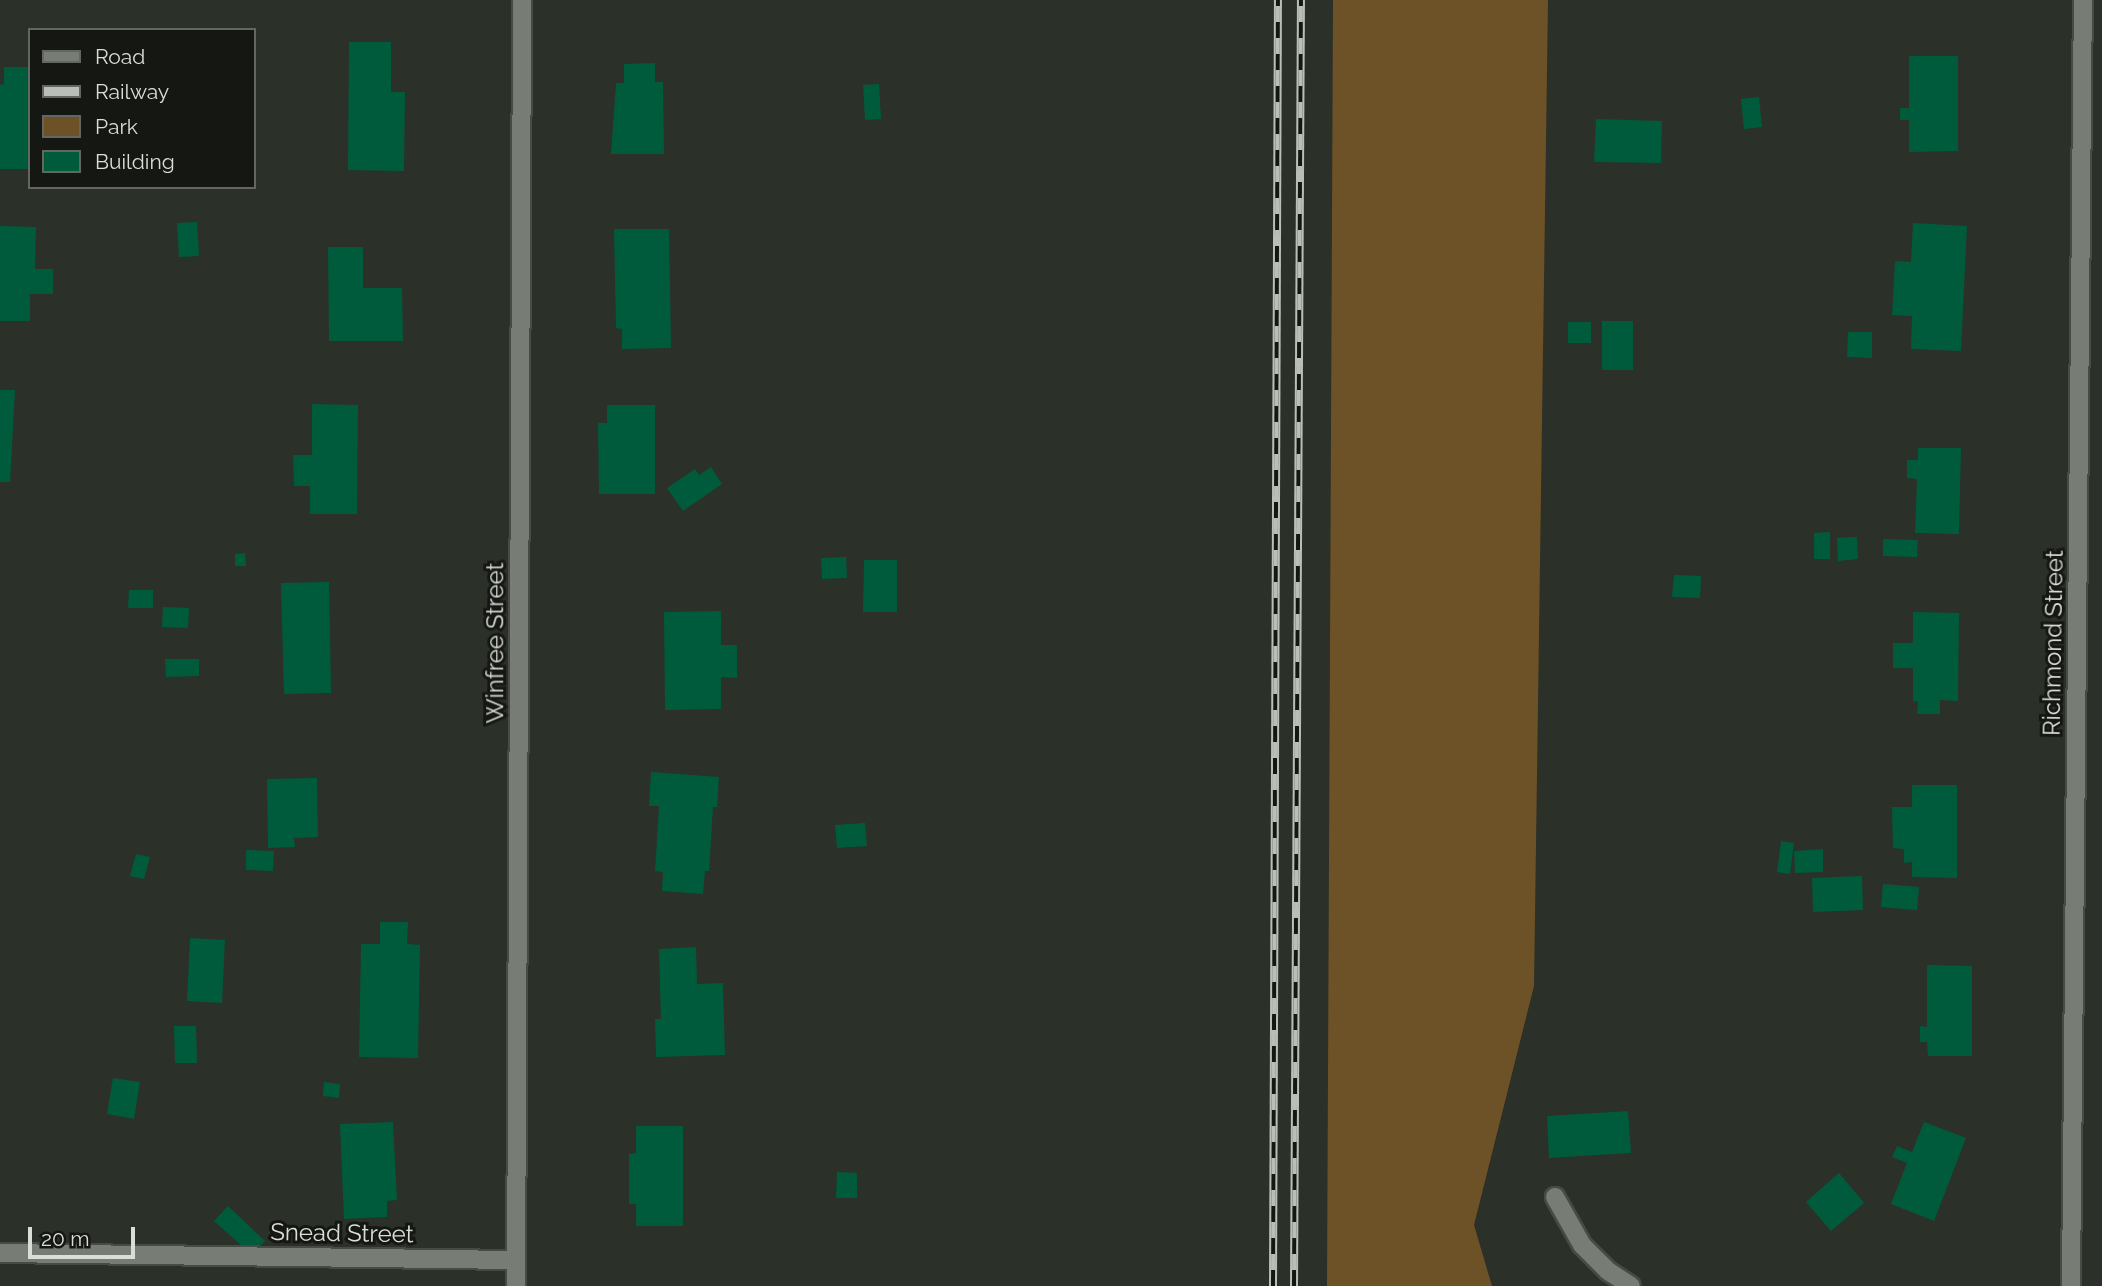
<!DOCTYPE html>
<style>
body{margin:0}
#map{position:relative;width:2102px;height:1286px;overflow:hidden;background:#2b3028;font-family:Raleway,sans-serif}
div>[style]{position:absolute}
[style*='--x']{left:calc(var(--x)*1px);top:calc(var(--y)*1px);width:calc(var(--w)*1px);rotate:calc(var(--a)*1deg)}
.green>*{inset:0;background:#6d5127}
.building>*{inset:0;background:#005b3d}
.roads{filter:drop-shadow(2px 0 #474b45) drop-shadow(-2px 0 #474b45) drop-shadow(0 2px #474b45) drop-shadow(0 -2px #474b45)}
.lane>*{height:18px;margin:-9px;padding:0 9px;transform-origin:9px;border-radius:9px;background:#777c74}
.street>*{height:18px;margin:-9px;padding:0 9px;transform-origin:9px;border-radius:9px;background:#777c74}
.rail>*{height:8px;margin-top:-4px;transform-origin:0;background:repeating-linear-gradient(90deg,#151713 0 16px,#babeb8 0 32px);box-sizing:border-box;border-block:2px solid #babeb8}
span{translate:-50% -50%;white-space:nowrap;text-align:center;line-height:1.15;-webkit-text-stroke:6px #151713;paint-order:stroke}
.street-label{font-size:24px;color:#daddd8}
.legend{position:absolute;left:28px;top:28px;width:228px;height:161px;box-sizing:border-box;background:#151713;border:2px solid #646662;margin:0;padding:9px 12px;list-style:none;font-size:21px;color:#daddd8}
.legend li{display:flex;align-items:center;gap:14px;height:35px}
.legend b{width:35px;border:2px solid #646662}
.scale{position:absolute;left:28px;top:1227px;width:107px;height:32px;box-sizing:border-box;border:4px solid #daddd8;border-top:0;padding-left:9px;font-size:21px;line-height:24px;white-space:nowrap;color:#daddd8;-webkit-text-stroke:5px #151713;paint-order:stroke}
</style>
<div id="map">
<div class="green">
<i style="clip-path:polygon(1333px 0,1548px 0,1534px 986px,1474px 1225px,1492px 1286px,1327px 1286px)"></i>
</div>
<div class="building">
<i style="clip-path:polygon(349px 42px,391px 42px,391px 92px,405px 92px,404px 171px,348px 170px)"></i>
<i style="clip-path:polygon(1909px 56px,1958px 56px,1958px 151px,1909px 152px,1909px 120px,1900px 120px,1900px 108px,1909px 108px)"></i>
<i style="clip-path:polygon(655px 63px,655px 82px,663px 82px,664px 154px,611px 154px,616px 83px,624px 83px,624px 64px)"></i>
<i style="clip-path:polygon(4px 67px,30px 67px,30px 169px,0 169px,0 85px,4px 84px)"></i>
<i style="clip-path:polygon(879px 84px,881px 119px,865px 120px,863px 85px)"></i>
<i style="clip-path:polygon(1759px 97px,1762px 127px,1744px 129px,1741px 99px)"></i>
<i style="clip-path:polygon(1596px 119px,1662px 121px,1661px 163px,1594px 162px)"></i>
<i style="clip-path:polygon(197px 222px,199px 256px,179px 257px,177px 223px)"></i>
<i style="clip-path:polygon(1913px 223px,1967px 226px,1961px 351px,1911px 349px,1912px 316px,1892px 315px,1895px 261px,1911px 262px)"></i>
<i style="clip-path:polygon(0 226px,36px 227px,35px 269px,53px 269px,53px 294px,30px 294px,30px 321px,0 321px)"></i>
<i style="clip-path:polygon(614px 229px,669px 229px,671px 348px,622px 349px,622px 329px,616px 328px)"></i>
<i style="clip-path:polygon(328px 247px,363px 247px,363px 288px,402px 288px,403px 341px,329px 341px)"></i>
<i style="clip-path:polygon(1602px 321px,1633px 321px,1633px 370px,1602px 370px)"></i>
<i style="clip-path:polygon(1568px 322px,1591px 322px,1591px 343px,1568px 343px)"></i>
<i style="clip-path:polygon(1848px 332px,1872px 332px,1872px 358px,1847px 357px)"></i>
<i style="clip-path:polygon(0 390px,15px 390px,10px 482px,0 482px)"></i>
<i style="clip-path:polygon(312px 404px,358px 405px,357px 514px,310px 514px,310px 486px,294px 486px,293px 455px,312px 455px)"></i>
<i style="clip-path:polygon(607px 405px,655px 405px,655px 494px,599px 494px,598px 423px,607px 423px)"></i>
<i style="clip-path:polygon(1918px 448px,1961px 448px,1959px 534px,1915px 533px,1917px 479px,1907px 478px,1907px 460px,1918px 460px)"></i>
<i style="clip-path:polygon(711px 467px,722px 484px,683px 511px,667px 488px,695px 469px,699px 475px)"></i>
<i style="clip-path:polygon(1830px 532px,1830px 559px,1814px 559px,1814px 533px)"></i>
<i style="clip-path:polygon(1857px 537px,1858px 559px,1838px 561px,1837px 538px)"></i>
<i style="clip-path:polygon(1883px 539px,1918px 540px,1917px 557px,1883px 556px)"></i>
<i style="clip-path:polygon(245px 553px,246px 566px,235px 566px,235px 554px)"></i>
<i style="clip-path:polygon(846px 557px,847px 578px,822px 579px,821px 558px)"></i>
<i style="clip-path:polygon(864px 560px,897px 560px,897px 612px,863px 612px)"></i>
<i style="clip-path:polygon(1674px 575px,1701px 576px,1700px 598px,1672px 597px)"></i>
<i style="clip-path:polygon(329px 582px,331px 693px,284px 694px,281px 583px)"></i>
<i style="clip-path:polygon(129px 590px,153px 590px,153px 608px,128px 608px)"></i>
<i style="clip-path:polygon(163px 607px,189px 608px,188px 628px,162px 627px)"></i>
<i style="clip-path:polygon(721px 611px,721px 645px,737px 645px,737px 678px,721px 677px,721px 709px,665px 710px,664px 612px)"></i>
<i style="clip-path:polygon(1913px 612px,1959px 613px,1958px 701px,1940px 700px,1940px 714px,1917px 714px,1918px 702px,1913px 701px,1913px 668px,1893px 668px,1893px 643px,1913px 643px)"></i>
<i style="clip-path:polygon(165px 659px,199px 659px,199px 676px,166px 677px)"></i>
<i style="clip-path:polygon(651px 772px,719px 777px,717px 807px,713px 807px,709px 871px,705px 871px,703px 894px,662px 891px,663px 872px,655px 871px,659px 806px,649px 806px)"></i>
<i style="clip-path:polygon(317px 778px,318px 837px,294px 838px,295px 847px,268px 848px,267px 779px)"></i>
<i style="clip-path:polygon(1912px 785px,1957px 785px,1957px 878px,1912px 877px,1912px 862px,1904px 863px,1904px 849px,1893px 848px,1892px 807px,1912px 807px)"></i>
<i style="clip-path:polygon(865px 823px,867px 846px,837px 848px,835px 825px)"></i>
<i style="clip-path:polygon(1781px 841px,1794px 843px,1790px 874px,1777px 872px)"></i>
<i style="clip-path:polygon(1823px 849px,1823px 872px,1795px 873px,1794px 851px)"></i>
<i style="clip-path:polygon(246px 850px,274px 851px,273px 871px,246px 870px)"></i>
<i style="clip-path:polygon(136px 854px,150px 857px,144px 879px,130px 876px)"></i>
<i style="clip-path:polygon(1862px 876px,1863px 910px,1813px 912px,1812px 878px)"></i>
<i style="clip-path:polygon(1883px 884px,1919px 887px,1917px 910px,1881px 907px)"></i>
<i style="clip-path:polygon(380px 922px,408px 922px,407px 944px,420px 945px,418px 1058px,359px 1057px,361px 944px,380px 944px)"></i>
<i style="clip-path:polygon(190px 938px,225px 940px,222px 1003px,187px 1001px)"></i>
<i style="clip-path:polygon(696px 947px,697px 984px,723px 983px,725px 1055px,656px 1057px,655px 1019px,661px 1019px,659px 949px)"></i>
<i style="clip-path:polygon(1927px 965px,1972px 966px,1972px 1056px,1928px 1056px,1927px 1042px,1920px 1042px,1920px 1026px,1927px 1027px)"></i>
<i style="clip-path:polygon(174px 1026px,196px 1026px,197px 1063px,175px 1063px)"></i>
<i style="clip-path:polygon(113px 1078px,140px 1082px,134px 1119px,107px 1114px)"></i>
<i style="clip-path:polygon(324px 1082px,340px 1084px,339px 1098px,323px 1096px)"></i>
<i style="clip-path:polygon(1628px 1111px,1631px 1153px,1549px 1158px,1547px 1116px)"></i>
<i style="clip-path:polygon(393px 1122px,397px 1200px,387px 1201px,387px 1217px,344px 1219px,340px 1124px)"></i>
<i style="clip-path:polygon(1924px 1122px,1966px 1138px,1934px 1221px,1891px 1204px,1907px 1163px,1892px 1157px,1897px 1146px,1912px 1152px)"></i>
<i style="clip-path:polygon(636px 1126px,683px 1126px,683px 1226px,636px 1226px,636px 1204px,629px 1204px,629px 1154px,636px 1153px)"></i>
<i style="clip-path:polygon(837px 1172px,857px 1173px,857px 1198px,836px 1198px)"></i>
<i style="clip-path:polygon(1839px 1173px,1864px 1203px,1831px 1231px,1806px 1202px)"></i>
<i style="clip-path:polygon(228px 1206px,265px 1241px,252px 1255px,214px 1221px)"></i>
</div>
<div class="roads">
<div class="lane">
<i style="--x:1555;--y:1197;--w:55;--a:60.6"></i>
<i style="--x:1582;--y:1245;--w:37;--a:45"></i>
<i style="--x:1608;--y:1271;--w:27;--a:33"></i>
</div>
<div class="street">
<i style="--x:0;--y:1253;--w:516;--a:0.78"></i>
<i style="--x:516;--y:1286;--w:1286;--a:-89.73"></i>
<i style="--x:2071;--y:1286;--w:1286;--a:-89.47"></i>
</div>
</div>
<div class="rail">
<i style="--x:1273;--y:1286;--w:1286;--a:-89.78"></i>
<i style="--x:1294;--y:1286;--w:1286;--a:-89.69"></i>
</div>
<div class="street-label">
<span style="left:495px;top:643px;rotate:-90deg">Winfree Street</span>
<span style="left:2053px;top:643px;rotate:-89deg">Richmond Street</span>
<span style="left:342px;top:1233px;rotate:1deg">Snead Street</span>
</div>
<ul class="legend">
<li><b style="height:9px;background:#777c74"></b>Road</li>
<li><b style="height:9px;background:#babeb8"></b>Railway</li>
<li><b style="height:19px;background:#6d5127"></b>Park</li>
<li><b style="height:19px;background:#005b3d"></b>Building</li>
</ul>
<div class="scale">20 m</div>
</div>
